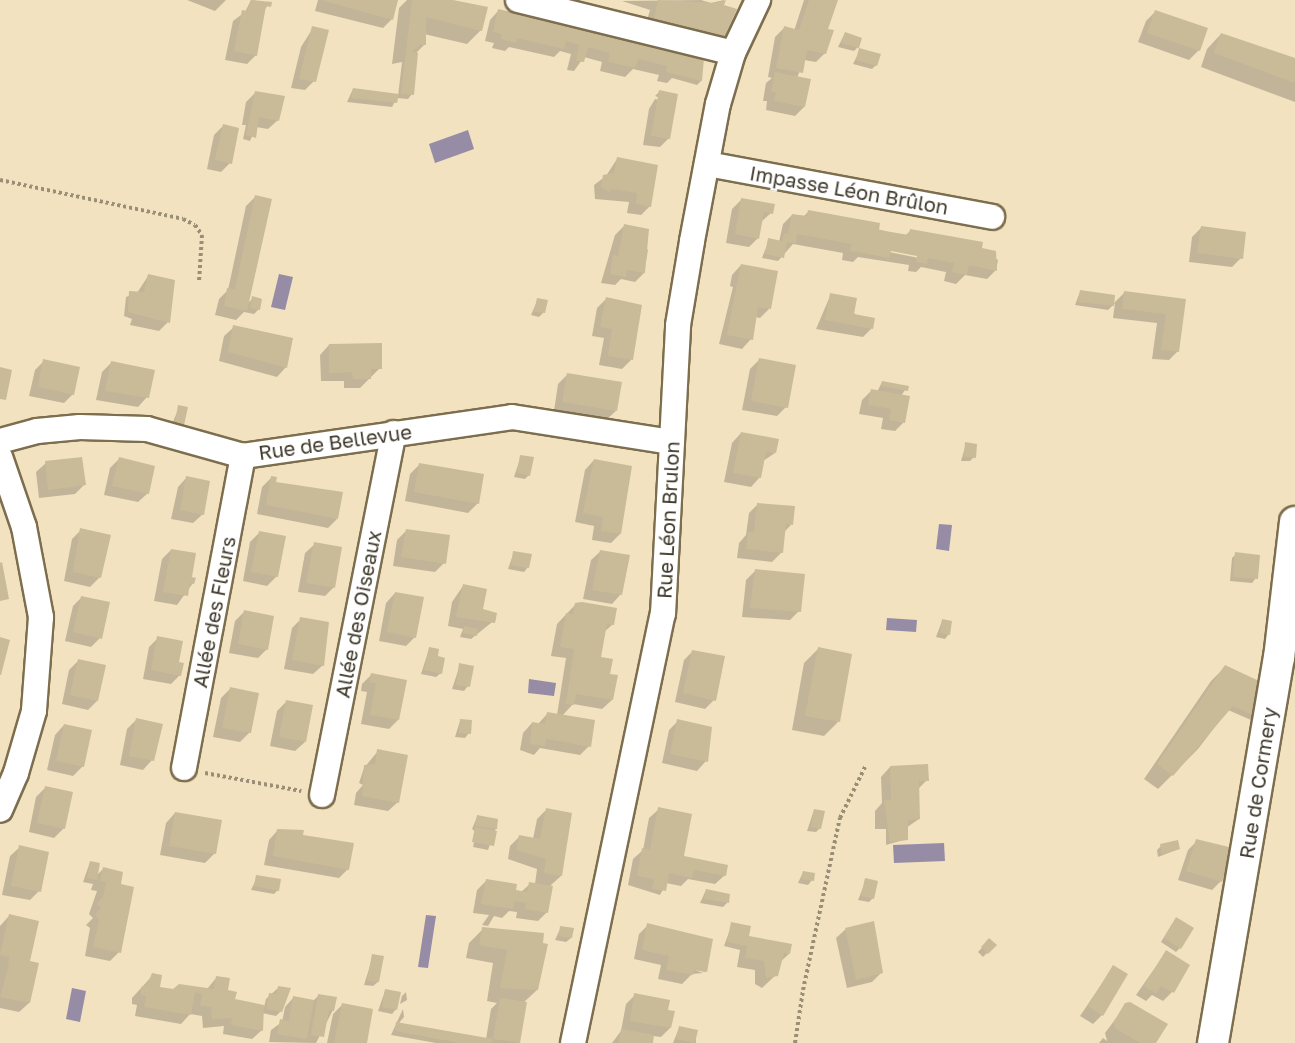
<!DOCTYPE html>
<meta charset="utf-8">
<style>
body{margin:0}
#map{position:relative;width:1295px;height:1043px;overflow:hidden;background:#f2e2bf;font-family:"Golos Text",sans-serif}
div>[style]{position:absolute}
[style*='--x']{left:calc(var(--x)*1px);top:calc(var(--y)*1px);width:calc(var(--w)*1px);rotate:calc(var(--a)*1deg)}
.water>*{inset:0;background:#968ca6}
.shadow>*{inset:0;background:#0003}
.building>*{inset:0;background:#cabb98}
.path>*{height:4px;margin-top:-2px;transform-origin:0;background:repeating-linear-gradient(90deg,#9a8f76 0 3px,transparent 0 6px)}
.roads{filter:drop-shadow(2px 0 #7c6e4e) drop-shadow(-2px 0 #7c6e4e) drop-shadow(0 2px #7c6e4e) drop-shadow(0 -2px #7c6e4e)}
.minor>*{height:24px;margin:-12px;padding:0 12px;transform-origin:12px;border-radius:12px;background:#fff}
.major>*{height:30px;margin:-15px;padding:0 15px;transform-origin:15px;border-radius:15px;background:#fff}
span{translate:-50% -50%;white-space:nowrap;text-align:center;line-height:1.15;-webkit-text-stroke:5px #fff;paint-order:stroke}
.street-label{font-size:20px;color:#3f392b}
</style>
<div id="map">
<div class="water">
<i style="clip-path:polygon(468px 130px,474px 149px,435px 163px,429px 144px)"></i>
<i style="clip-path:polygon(279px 274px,293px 277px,285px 310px,271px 307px)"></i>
<i style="clip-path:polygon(939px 524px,952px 525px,949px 551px,936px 549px)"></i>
<i style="clip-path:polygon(887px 618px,917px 620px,916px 632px,886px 630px)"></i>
<i style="clip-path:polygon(529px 679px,556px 683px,554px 696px,528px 693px)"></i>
<i style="clip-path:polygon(944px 843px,945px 861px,894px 863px,893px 845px)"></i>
<i style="clip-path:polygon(426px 915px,436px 916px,428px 968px,418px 967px)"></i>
<i style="clip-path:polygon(72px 988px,86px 991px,80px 1022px,66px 1019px)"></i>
</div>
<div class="shadow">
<i style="clip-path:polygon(187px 0,226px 0,215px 11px)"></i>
<i style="clip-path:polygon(251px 0,270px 3px,264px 10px,256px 55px,247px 64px,225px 60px,233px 21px,245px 12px)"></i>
<i style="clip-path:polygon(318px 0,396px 0,392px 19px,383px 28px,315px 11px)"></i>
<i style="clip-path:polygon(407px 0,445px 0,481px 30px,467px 44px,424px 34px,424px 45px,417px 52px,412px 94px,408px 99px,397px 98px,392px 107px,347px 102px,353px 89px,398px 96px,402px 62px,392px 64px,399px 8px)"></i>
<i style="clip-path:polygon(701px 0,711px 3px,724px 0,723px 37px,714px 46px,645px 27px,650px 10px,622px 1px)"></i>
<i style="clip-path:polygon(804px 0,836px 0,826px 30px,825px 53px,816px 62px,804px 60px,797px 78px,804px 107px,795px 116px,766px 110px,767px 101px,763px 101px,766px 83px,772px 78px,768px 77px,775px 37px,784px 28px,794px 31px)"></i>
<i style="clip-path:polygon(499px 10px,702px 59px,701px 81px,697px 85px,672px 78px,667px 83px,657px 81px,659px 75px,633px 69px,625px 77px,600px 71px,602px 62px,584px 57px,574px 71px,567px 70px,571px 54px,560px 51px,554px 57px,509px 47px,505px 51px,492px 48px,494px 43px,485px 41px,490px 20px)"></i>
<i style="clip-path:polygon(1155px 12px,1199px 50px,1189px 60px,1138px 42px,1146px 21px)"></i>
<i style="clip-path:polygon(313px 28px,314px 81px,305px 90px,291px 88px,301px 47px)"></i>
<i style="clip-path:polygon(845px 33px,858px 47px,854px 51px,838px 47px)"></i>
<i style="clip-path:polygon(1221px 34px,1295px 60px,1295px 102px,1201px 67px,1207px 49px)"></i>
<i style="clip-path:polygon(860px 50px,876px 65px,872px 69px,853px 64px)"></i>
<i style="clip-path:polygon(660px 91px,677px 95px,669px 138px,660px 147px,643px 145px,649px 109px,655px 99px,674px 103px,655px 96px)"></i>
<i style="clip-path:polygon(255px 93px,278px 120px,268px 129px,256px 127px,250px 141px,243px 139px,246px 125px,242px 125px,246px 102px)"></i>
<i style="clip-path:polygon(223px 126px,230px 163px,221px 172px,207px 169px,214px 135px)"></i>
<i style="clip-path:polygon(617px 159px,650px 206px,641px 215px,627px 213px,629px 202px,595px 199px,594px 185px,606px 176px)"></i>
<i style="clip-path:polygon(255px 197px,247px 304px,253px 298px,259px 309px,254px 314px,244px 312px,236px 320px,215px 315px,219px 299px,228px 290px,246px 206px)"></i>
<i style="clip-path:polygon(742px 199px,771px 213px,761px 222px,758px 238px,749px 247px,726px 243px,732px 209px)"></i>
<i style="clip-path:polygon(evenodd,808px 212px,905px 236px,911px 230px,980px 250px,998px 260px,996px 270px,987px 279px,965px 275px,956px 284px,944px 281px,946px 272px,921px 267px,916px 272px,908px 271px,909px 265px,858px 257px,853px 262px,842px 260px,843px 253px,793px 244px,778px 261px,762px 258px,769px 240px,779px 242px,783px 224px,792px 215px,803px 217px,808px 212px,889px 249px,925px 256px,924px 259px,889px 252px,889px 249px)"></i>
<i style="clip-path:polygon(624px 226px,648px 250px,644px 273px,635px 282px,621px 279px,615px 285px,601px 283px,615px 235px)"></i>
<i style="clip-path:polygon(1201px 228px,1241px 258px,1232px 267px,1189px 262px,1192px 237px)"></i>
<i style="clip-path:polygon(741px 265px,769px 309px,760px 318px,755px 317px,751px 339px,742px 349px,719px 344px,733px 287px,730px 286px,732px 275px)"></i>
<i style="clip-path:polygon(148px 276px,168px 322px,159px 331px,130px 325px,132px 319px,124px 316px,126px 297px,137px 293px)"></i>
<i style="clip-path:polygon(1080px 292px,1113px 304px,1125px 292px,1184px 300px,1178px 351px,1169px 360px,1152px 359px,1157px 323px,1113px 318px,1115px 303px,1108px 310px,1075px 305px)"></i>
<i style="clip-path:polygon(831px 294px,872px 328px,863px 337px,816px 329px)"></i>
<i style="clip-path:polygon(538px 299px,543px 313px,539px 317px,531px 315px)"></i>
<i style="clip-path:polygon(606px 299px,640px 307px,631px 360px,622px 369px,599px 365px,604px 338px,592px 336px,597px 308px)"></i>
<i style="clip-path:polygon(234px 327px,286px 367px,277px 377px,219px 361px,224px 336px)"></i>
<i style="clip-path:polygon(329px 345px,380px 368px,360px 388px,344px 388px,344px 381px,321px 381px,320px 355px)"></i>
<i style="clip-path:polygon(760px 359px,786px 407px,777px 416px,742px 410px,750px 369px)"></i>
<i style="clip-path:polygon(44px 361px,73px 394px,64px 403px,29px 396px,35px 370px)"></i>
<i style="clip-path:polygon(112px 362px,147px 397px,138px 407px,96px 400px,102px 372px)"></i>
<i style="clip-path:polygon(568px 374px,616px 411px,606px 420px,554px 411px,558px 384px)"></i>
<i style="clip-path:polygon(882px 382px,907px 387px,901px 396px,904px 422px,895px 431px,881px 429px,883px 418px,859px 414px,862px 400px,871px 391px,877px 392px)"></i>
<i style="clip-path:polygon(179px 407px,183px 424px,179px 429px,171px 427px)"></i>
<i style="clip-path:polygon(741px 433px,775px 453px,763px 461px,760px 477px,751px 487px,724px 482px,732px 443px)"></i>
<i style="clip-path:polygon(966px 444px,974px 457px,970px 461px,961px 461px)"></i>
<i style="clip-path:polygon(521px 456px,529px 475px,525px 479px,514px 477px)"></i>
<i style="clip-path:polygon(119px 459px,148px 493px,138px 502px,104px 495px,110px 468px)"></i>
<i style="clip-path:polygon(594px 460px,620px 534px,611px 543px,592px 540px,594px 526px,575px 522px,585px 470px)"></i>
<i style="clip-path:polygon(46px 463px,84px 485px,75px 494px,39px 498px,36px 472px)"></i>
<i style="clip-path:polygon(419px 465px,478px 503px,468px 513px,405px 501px,410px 474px)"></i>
<i style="clip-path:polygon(187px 477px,203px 514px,193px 523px,171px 519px,178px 487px)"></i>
<i style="clip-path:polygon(272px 477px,274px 483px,337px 519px,328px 528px,257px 514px,262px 487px)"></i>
<i style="clip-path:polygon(758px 504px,791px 525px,784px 532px,782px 552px,772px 562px,737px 558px,739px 543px,746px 535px,749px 513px)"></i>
<i style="clip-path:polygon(81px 530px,109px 536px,99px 578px,90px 587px,64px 581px,72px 539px)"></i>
<i style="clip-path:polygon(406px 531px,444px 563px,435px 572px,393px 566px,397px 540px)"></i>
<i style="clip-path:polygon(259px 533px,277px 576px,267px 586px,243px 581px,250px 542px)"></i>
<i style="clip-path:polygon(315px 544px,334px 587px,325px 596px,298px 592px,305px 553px)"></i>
<i style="clip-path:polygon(171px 550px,193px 583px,177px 605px,154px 601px,162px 559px)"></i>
<i style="clip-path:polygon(601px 551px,621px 594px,612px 604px,583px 599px,591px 560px)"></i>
<i style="clip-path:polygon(514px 552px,528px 567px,524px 572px,508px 569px)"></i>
<i style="clip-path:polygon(1236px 554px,1256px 578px,1252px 583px,1230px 581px,1232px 558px)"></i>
<i style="clip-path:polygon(755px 571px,799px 611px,790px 620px,742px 617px,746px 580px)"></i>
<i style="clip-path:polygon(463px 586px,481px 610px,495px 614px,496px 619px,471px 639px,460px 637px,463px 629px,448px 626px,452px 602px)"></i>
<i style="clip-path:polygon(395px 593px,415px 637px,406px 646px,379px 641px,386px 603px)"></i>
<i style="clip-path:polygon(82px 597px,100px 638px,91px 647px,65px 641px,73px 606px)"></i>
<i style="clip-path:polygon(575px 605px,613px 624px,604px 632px,600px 658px,608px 675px,612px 700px,602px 709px,573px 704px,562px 716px,589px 746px,580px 755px,540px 748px,534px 755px,520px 750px,523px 733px,532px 723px,538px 724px,548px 713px,557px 715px,566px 658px,551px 656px,557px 624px)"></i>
<i style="clip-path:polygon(244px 612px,267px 649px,258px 658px,229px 653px,235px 621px)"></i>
<i style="clip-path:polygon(301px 619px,323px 665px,313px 674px,284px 669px,292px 628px)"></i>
<i style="clip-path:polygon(942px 621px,949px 634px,945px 639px,936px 637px)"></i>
<i style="clip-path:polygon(158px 638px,180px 675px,171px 684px,143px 679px,149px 647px)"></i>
<i style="clip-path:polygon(429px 649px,441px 673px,436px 677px,421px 674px)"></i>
<i style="clip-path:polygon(818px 649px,838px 722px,824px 736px,792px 730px,804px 663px)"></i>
<i style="clip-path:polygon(693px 651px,714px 700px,705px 709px,675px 702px,684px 660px)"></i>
<i style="clip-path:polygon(79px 660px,97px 701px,88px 710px,62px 704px,69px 670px)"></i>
<i style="clip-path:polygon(460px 665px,468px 686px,464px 691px,452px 689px)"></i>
<i style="clip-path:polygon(1225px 667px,1255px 716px,1251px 720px,1228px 710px,1198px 749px,1158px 789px,1144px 779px,1211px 681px)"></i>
<i style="clip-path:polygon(371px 675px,398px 720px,389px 729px,361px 724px,367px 692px,361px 691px,362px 684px)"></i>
<i style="clip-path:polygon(230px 689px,250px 732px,240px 742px,213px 737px,221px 698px)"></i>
<i style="clip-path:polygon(286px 702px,305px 742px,295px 751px,270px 746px,277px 711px)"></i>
<i style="clip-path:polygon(136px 720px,152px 760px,143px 770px,120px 765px,127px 729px)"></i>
<i style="clip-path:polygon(460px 721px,469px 733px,465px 738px,455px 737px)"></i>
<i style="clip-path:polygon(678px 721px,706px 761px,697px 771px,662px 763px,669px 730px)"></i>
<i style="clip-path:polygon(64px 725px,83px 766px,73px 776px,47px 770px,55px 735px)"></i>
<i style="clip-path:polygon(378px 751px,398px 802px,388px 811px,354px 805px,356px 793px,363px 785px,359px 783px,364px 768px)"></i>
<i style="clip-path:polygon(890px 767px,927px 780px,918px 789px,919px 819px,906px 828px,907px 839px,886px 845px,886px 829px,875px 829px,875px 811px,882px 803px,881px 777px)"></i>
<i style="clip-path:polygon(45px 788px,64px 828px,54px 838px,29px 832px,36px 797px)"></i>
<i style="clip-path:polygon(659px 809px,682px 857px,725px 875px,715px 884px,688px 879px,681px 886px,666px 883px,660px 895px,628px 885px,633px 859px,643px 850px,649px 818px)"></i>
<i style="clip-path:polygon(546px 810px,561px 876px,551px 885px,547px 912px,538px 921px,516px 918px,517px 912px,509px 911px,502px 918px,494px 916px,488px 926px,482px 925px,489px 915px,473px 913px,477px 890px,486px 881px,521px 892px,530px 884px,535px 884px,537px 869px,508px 859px,510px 846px,519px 837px,533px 839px,537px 819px)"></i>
<i style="clip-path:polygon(814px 810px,820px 828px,816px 832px,807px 831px)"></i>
<i style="clip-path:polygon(175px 813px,215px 853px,205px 863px,160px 855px,166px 823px)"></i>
<i style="clip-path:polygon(477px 817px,496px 828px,488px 850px,473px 847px,476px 832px,472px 829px)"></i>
<i style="clip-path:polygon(278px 830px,302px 837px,348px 869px,339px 878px,264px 865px,269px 840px)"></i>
<i style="clip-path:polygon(1197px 841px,1221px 881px,1212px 890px,1178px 880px,1188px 850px)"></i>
<i style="clip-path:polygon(1161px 846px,1179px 849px,1158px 857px,1157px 850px)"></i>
<i style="clip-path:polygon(20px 847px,39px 891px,30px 900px,2px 895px,10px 856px)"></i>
<i style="clip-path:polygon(90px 862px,96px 876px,103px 869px,119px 886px,119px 952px,110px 961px,85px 956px,90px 928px,86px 925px,93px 918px,89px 914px,97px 891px,91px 890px,93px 884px,83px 882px)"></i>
<i style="clip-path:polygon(803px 872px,812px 880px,808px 885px,798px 883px)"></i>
<i style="clip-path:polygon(257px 877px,278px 890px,274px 894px,251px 890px)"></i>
<i style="clip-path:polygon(866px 880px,873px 898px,869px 902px,858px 900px)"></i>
<i style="clip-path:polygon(706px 890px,729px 895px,727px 903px,723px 907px,700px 903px)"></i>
<i style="clip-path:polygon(9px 916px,29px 962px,29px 1003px,19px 1012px,0 1008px,0 926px)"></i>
<i style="clip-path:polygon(732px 924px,748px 937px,789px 954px,780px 962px,778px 973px,762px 988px,755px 984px,755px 970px,737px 967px,740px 950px,724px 946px)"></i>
<i style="clip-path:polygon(1172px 924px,1180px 948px,1176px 952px,1161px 942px)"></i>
<i style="clip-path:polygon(648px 925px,711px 940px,705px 972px,687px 967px,703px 973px,692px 974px,682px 984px,658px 979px,661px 965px,634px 959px,639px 934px)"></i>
<i style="clip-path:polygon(561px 927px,571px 938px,566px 942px,555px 940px)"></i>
<i style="clip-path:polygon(483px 929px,543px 935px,537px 990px,523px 1003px,519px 1043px,436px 1043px,391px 1035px,403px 1009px,404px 1017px,398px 1024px,486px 1039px,491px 1009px,497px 1003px,487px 1001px,493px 963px,466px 958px,469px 943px)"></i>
<i style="clip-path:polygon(846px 929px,882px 972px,872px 982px,847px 988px,836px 938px)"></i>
<i style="clip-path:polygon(989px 940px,995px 945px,983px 957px,978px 952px)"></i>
<i style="clip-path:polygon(1166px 952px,1172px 992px,1163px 1001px,1152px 995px,1146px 1001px,1136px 995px)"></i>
<i style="clip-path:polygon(373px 956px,378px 982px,373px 986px,364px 985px)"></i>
<i style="clip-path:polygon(1113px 967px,1102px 1015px,1093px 1024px,1080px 1016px)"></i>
<i style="clip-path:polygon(153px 975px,158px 988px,174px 991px,207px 989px,217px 977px,234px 1000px,264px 1007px,266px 999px,278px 988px,281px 1011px,276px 1016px,262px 1013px,262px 1030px,252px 1039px,223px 1034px,224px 1026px,203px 1028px,202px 1016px,190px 1014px,181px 1024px,135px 1016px,137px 1005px,132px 1004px,132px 998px)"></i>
<i style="clip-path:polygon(385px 991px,396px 1009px,392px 1014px,378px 1011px)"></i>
<i style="clip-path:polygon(406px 992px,407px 1000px,400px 1004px,402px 996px)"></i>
<i style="clip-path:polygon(319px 995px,333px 1010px,316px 1043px,269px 1042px,271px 1030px,282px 1022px,285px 1007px,294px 997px,313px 1001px)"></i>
<i style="clip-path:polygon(635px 995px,666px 1009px,670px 1028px,661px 1037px,653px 1036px,652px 1043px,612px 1043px,621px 1031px,626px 1004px)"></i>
<i style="clip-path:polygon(342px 1005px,363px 1043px,327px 1043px,333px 1014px)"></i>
<i style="clip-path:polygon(1126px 1005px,1154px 1043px,1099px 1043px,1103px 1038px,1107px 1041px,1105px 1033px)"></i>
<i style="clip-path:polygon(679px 1028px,696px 1031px,696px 1043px,673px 1043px)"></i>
</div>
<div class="building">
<i style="clip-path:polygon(251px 0,272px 2px,271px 7px,266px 6px,257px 56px,234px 51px,242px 10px,247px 11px)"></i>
<i style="clip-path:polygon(321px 0,398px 0,393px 20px)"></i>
<i style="clip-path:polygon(412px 0,453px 0,488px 7px,482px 31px,426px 17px,426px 45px,420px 45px,412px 52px,418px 53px,414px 95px,401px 94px)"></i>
<i style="clip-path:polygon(658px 0,716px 3px,726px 0,724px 5px,737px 9px,724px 38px,654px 18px)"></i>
<i style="clip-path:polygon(809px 0,838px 0,828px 29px,834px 30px,826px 54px,807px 50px,803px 73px,776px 68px,784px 26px,799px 30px)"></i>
<i style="clip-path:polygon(498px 9px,704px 58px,702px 81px,666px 72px,667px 66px,638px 59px,635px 68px,608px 62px,610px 53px,588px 47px,584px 62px,576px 61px,579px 45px,566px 41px,564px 49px,517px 38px,516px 43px,501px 39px,502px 34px,493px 32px)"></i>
<i style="clip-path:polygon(1155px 10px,1208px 28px,1200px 51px,1147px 33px)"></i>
<i style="clip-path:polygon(312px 26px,329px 30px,316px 82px,299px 79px)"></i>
<i style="clip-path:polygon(845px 32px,862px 38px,859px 48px,841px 43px)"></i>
<i style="clip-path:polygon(1221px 33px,1295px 58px,1295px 83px,1214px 53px)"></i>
<i style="clip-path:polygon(859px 48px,881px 54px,877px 66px,856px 60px)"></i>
<i style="clip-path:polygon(775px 72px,811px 79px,805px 107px,774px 101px,776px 92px,771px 92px)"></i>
<i style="clip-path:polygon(353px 88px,399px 94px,397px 103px,351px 98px)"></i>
<i style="clip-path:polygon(659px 90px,678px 94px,670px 139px,651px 136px)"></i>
<i style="clip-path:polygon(255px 91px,285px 96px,279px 121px,259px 117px,256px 138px,246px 135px)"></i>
<i style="clip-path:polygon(223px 124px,239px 128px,232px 164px,215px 160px)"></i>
<i style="clip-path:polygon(617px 157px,658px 165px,651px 207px,636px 204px,637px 193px,611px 189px,610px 192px,601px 187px,603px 175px,614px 173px)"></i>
<i style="clip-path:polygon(255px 195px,272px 199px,247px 311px,224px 306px,227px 288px,235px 289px)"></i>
<i style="clip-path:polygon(741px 198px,775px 204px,773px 214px,764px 212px,759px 239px,735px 234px)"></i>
<i style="clip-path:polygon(808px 210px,880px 223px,879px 230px,909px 235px,910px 229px,983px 242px,982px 248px,996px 251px,997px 271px,969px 265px,967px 275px,952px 272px,954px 263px,928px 258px,927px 264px,916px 262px,917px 256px,891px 251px,889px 258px,864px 253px,850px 251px,852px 244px,797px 234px,796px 243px,787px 242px,784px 258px,765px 254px,768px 238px,782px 241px,784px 233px,788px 234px,792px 214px,807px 216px)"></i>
<i style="clip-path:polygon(624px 224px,649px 229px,645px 273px,627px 270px,626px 277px,610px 274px,613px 255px,618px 256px)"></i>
<i style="clip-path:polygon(1201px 226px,1246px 232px,1243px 259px,1197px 253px)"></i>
<i style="clip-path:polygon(741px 264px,778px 271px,771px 309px,758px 307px,753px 340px,727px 335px)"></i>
<i style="clip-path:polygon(148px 274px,175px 280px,170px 323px,128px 312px,129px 291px,144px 292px)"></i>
<i style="clip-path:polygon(1080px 290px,1115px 295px,1114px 306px,1078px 302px)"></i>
<i style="clip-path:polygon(1124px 291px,1186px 299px,1179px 352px,1161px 350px,1166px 314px,1122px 309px)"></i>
<i style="clip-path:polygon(830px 293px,857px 298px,854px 314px,875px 318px,873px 329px,825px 320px)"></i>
<i style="clip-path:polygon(252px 296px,262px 299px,260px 310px,250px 308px)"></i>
<i style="clip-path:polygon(606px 297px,642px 305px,633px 360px,608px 356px,612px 329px,600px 327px)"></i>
<i style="clip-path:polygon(537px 298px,548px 300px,545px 313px,534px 312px)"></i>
<i style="clip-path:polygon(233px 325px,293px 338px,287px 368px,228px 352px)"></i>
<i style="clip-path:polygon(382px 343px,382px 369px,371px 369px,371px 379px,353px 379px,352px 372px,329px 373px,329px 344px)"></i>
<i style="clip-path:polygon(759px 358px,796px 365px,788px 408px,751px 401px)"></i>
<i style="clip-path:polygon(43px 359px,80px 367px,74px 395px,38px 387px)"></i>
<i style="clip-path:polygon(111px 361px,155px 370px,149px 398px,105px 391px)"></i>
<i style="clip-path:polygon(0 367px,12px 370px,6px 400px,0 399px)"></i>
<i style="clip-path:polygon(567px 373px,622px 382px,617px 411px,562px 402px)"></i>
<i style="clip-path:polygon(882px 381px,909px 386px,908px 391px,881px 386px)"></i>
<i style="clip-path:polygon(871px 389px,910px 396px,905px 423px,889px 420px,891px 409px,868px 405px)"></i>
<i style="clip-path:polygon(178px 405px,188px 407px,184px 425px,175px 423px)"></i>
<i style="clip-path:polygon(741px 432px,779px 439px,776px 453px,766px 452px,761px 478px,733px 473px)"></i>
<i style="clip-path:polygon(965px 442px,977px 444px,976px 458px,964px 457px)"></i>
<i style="clip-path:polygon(520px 455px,534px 457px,530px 476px,517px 473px)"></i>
<i style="clip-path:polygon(82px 457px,86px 485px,48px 490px,45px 461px)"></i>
<i style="clip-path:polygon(119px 457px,155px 466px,149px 494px,112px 486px)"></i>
<i style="clip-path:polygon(594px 459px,632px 466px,621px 534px,601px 531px,603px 517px,583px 513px)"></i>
<i style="clip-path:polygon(419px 463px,484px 474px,479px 504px,414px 492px)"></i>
<i style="clip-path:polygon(186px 476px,210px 481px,204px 515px,180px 510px)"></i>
<i style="clip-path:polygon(271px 476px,277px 477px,276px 482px,343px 492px,338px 519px,266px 505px)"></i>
<i style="clip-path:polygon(757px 503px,795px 506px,793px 525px,786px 524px,783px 553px,746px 549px,748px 532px,754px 532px)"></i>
<i style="clip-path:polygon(80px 528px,111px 535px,101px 578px,73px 572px)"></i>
<i style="clip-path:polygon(406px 529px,450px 535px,446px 564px,401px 557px)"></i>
<i style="clip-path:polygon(259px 531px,286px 536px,278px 577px,251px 572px)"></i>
<i style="clip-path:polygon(314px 542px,342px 547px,335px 588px,306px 583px)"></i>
<i style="clip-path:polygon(171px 549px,196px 553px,192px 577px,196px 578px,194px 584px,190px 583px,188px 596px,163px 592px)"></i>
<i style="clip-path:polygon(600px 550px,630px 555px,622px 595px,592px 590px)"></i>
<i style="clip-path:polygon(513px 551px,532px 554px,529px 568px,511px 565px)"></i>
<i style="clip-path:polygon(1235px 552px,1260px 555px,1258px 579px,1233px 577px)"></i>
<i style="clip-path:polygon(2px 562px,9px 599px,0 601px,0 563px)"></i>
<i style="clip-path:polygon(755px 569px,805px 574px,801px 612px,750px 608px)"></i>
<i style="clip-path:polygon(463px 584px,487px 589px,483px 609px,497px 613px,495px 623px,456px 617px)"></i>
<i style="clip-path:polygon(395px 592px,424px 597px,416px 638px,387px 632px)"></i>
<i style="clip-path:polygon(81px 596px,110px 602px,102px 639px,73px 632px)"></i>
<i style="clip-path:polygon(582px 602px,617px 608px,614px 625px,607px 624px,601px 657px,613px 659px,610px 674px,618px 675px,613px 700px,576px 694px,574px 705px,566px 704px,574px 649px,560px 647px,566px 613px,573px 614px,575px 603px)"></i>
<i style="clip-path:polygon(244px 610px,274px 616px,268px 650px,238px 644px)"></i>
<i style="clip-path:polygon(300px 617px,329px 622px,324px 666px,292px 660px)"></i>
<i style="clip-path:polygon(942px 619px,952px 621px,950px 635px,940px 633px)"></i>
<i style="clip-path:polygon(464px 626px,478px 629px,477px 636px,463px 633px)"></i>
<i style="clip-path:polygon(157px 636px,183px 641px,179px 662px,184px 663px,181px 676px,151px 670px)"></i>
<i style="clip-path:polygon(0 637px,10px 640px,1px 675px,0 675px)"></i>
<i style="clip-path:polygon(429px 647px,439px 649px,438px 656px,445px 658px,442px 674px,424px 670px)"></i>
<i style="clip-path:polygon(818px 647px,852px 654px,840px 722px,805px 716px)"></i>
<i style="clip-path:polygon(692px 650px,725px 656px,716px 701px,683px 693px)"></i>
<i style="clip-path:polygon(78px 659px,106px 665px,98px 701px,70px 695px)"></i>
<i style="clip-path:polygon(459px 663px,474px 666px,470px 687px,456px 685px)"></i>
<i style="clip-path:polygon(1225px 665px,1259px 681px,1257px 717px,1233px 706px,1173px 776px,1157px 764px)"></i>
<i style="clip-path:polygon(371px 673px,407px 680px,399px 720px,370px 715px,376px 683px,369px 682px)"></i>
<i style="clip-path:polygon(230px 687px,259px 693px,251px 733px,222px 728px)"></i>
<i style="clip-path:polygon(286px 700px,313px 705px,306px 742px,279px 737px)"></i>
<i style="clip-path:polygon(547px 712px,595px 720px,591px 747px,546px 739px,545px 746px,530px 744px,532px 722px,545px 724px)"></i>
<i style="clip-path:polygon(136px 718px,163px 724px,154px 761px,129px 756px)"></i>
<i style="clip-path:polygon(460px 719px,472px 720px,471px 734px,459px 733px)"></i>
<i style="clip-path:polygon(677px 719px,712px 727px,708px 762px,670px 754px)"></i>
<i style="clip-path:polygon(64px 724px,92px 730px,84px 767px,56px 761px)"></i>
<i style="clip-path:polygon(377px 749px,408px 755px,399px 803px,362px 796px,364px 765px,375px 764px)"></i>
<i style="clip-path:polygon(928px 764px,929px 781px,919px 781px,920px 819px,908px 820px,908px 840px,890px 842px,884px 800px,891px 800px,890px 766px)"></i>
<i style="clip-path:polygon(45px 786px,73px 792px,65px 829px,37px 823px)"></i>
<i style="clip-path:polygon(658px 807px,692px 814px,684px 856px,728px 865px,726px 876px,694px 870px,692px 878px,669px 873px,666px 891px,652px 889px,654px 879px,637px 876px,642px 848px,650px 850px)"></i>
<i style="clip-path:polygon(546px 808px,572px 813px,562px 876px,544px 873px,546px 859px,516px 850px,519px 835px,540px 839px)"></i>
<i style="clip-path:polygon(814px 809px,825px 811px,821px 829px,811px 827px)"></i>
<i style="clip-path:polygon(175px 812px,222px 820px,216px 854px,169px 846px)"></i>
<i style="clip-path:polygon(477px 815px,498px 819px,497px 829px,475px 826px)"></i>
<i style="clip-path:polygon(475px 827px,497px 831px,494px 846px,472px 842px)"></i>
<i style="clip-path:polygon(277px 829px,304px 830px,303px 835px,354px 843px,349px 870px,273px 856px)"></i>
<i style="clip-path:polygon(1196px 839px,1233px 848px,1222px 882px,1186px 871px)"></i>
<i style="clip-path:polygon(1178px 840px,1180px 849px,1162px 854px,1160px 844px)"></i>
<i style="clip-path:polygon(19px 845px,49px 852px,41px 892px,11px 886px)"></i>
<i style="clip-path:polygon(90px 861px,100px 863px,97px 880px,87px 878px)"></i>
<i style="clip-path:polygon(103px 867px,123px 872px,121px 884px,134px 887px,121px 953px,93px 947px,99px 919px,95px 915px,101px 908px,97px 904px,103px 897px,106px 882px,100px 881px)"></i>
<i style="clip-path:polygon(803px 871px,815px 873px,814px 881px,801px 879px)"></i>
<i style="clip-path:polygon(256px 875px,281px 879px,279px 891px,254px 886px)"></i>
<i style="clip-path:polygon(865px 878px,878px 881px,874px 899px,861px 896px)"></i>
<i style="clip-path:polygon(486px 879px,517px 884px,516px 890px,527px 892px,529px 882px,553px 886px,548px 913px,525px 909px,526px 903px,514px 901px,513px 909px,481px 904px)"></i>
<i style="clip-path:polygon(706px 889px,730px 894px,729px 903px,704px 899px)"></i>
<i style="clip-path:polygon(9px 914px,39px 921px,30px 961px,39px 963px,30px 1003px,0 997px,8px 969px,9px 957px,0 955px)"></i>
<i style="clip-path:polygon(1176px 917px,1194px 928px,1181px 949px,1164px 938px)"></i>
<i style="clip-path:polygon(874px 921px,883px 973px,856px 980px,845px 928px)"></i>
<i style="clip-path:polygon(731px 922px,751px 926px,749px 936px,792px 944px,790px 954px,784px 953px,778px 976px,766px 978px,764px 961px,745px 958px,747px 946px,727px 942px)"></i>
<i style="clip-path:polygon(647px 923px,713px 939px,707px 972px,694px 970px,693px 975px,666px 970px,669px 956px,642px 950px)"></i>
<i style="clip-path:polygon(560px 926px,574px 928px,572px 938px,559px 936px)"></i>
<i style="clip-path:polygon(482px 927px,544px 933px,543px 943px,548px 944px,538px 990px,500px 988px,507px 950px,479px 945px)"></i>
<i style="clip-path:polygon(989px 938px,997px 945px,988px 954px,981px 947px)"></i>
<i style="clip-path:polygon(1166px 950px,1190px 965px,1174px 993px,1161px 986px,1156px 993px,1144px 986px)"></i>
<i style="clip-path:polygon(372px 954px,384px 956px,379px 982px,367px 981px)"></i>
<i style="clip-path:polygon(1113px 965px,1128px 974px,1103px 1016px,1088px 1006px)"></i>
<i style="clip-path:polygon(152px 973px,162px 975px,160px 987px,173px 989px,179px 984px,214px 989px,216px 976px,230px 978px,228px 990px,237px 992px,235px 999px,264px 1005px,263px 1031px,231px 1025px,232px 1018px,212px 1019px,211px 1007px,200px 1006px,202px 994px,195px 992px,191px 1015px,144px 1007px,146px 996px,141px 995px,141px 987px,147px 985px)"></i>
<i style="clip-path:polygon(278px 986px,291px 988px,282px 1012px,266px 1009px,269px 993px,277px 994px)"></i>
<i style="clip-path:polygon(385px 989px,401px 992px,397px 1010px,382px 1007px)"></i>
<i style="clip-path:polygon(634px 993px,670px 1000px,668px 1010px,675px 1011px,671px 1028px,630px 1021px)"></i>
<i style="clip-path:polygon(318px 994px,337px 997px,334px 1011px,329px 1010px,324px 1037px,311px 1035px)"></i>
<i style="clip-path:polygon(293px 996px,314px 1000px,307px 1039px,277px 1034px,280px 1019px,289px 1021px)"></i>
<i style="clip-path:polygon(500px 998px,527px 1002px,520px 1043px,493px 1039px)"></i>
<i style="clip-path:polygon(1130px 1002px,1168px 1024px,1156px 1043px,1140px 1043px,1115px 1028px,1113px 1023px,1125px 1003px)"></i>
<i style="clip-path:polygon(342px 1003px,373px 1009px,367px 1043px,334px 1043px)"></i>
<i style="clip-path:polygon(396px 1022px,493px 1039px,492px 1043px,460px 1043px,395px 1031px)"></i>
<i style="clip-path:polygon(679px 1026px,698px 1030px,695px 1043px,676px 1039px)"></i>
<i style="clip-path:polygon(621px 1029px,654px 1035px,653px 1043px,619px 1043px)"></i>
</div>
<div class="path">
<i style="--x:0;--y:180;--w:187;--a:12"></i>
<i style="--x:183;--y:219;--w:13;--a:27"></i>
<i style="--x:195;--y:225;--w:12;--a:55"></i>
<i style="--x:202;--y:235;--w:46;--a:93.7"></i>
<i style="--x:205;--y:773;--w:98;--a:10.6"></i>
<i style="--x:795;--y:1043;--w:54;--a:-81.4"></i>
<i style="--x:803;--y:990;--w:176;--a:-77.9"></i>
<i style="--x:840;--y:818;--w:59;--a:-63.9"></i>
</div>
<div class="roads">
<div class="minor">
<i style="--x:518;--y:0;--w:221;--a:13.8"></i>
<i style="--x:707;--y:164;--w:290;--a:10.5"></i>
<i style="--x:0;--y:441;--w:38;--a:-15"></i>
<i style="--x:37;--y:431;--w:43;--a:-5.3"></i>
<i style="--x:80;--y:427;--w:67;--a:1.7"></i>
<i style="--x:147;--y:429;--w:100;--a:15.7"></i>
<i style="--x:243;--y:456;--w:272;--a:-8.2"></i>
<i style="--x:512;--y:417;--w:162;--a:8.9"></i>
<i style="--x:0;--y:457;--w:74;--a:71.1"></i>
<i style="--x:24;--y:527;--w:92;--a:79.3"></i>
<i style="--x:41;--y:617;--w:94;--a:94.3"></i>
<i style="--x:34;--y:711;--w:65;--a:106.2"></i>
<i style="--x:16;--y:773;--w:40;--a:113.4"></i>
<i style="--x:184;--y:768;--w:318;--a:-79.3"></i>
<i style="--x:322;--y:795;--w:369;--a:-78.8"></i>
<i style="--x:573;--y:1043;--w:438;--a:-78.2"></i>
<i style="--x:663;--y:614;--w:289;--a:-87"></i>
<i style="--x:678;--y:325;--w:85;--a:-80.5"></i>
<i style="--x:692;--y:241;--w:139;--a:-79.3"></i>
<i style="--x:718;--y:104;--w:53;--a:-73.6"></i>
<i style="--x:733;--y:53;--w:59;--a:-64.7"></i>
</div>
<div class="major">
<i style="--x:1213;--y:1043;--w:391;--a:-80.3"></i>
<i style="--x:1279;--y:658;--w:137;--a:-83.3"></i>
</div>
</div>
<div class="street-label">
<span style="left:849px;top:190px;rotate:10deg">Impasse Léon Brûlon</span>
<span style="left:335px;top:442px;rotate:-8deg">Rue de Bellevue</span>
<span style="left:668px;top:520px;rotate:-87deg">Rue Léon Brulon</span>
<span style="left:214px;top:612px;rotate:-79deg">Allée des Fleurs</span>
<span style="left:358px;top:614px;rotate:-79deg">Allée des Oiseaux</span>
<span style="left:1258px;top:783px;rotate:-81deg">Rue de Cormery</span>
</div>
</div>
